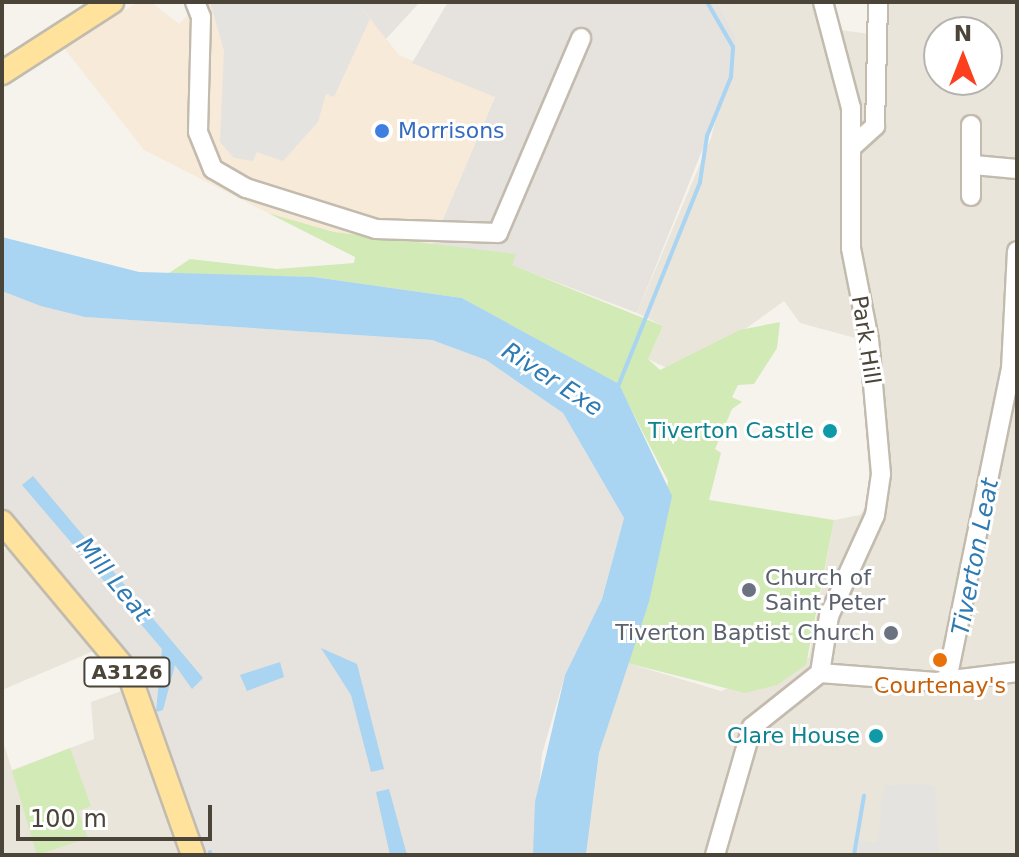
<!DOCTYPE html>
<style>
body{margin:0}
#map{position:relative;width:1019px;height:857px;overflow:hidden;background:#f6f3ec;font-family:"DejaVu Sans",sans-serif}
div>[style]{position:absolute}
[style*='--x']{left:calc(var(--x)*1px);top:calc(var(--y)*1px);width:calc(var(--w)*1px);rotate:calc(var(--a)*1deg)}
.residential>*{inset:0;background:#eae5da}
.commercial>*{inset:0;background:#f7ead8}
.industrial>*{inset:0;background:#e6e2dd}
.green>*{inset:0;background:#d2eab5}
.parking>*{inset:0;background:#e5e3e0}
.water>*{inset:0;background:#a9d4f2}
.stream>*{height:4px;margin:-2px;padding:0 2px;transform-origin:2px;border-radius:2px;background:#a9d4f2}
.roads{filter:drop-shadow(2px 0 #c2bbae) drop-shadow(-2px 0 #c2bbae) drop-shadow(0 2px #c2bbae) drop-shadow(0 -2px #c2bbae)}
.minor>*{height:18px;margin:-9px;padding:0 9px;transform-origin:9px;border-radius:9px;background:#fff}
.major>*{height:22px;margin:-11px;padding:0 11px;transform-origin:11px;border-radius:11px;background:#ffe39c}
.dots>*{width:22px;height:22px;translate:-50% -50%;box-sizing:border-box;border:4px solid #fff;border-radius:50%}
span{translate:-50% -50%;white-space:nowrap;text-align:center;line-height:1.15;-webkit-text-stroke:6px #fff;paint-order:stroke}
.shield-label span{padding:2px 6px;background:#fff;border:2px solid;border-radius:6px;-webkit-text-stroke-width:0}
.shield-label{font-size:20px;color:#4b4439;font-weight:700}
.shop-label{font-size:22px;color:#366cbe}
.left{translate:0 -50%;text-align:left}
.street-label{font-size:22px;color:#4b4439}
.culture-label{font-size:22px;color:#0d838f}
.right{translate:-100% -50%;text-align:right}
.worship-label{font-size:22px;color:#5b616d}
.food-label{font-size:22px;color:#c56008}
.water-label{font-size:24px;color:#2e7ab2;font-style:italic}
.frame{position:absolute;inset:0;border:4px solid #4b4439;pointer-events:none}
.north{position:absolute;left:923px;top:16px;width:80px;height:80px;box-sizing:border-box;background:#fff;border:2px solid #b7b4b0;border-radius:50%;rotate:0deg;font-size:22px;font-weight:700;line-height:32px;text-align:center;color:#4b4439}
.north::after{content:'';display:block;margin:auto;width:28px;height:36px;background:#fc3f1d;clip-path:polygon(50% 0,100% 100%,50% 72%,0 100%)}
.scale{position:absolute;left:16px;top:805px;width:196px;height:36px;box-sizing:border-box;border:4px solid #4b4439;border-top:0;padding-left:10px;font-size:24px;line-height:28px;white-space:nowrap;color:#4b4439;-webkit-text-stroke:6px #fff;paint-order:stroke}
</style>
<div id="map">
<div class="residential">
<i style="clip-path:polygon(evenodd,718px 2px,811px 2px,819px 27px,884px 36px,889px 2px,1017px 2px,1017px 855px,586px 855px,599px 753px,627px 663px,721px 691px,809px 657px,834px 520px,860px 515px,871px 498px,859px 339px,800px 323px,784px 301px,726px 343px,669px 369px,648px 359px,663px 326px,637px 313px,711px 138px,736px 37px,718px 2px,939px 32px,987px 32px,987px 80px,939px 80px,939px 32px)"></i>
<i style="clip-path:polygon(11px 545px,96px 650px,2px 690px,2px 551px)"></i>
<i style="clip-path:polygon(127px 689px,198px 855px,2px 855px,2px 738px,12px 770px,94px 739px,91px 702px)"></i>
</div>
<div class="commercial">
<i style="clip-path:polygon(138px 2px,151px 2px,179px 24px,201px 2px,357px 2px,399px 55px,495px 96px,432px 245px,334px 232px,268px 213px,144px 150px,64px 48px)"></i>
</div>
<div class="industrial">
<i style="clip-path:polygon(357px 2px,420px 2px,386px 39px)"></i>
<i style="clip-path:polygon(448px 2px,718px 2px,736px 37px,732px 76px,637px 313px,511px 265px,515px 254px,432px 245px,495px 97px,412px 63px)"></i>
<i style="clip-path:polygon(2px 291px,85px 317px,432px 340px,486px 360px,563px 413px,624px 518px,602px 599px,565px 675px,542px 754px,533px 855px,199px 855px,128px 653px,2px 509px)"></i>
</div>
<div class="green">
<i style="clip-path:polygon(268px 213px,334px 232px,516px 254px,512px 265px,663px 326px,648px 359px,660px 370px,740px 330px,780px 322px,777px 348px,754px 384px,738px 385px,732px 397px,742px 402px,732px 409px,715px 449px,721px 453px,709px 500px,834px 520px,806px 665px,777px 685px,745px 693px,627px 663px,649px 602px,668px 481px,618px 384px,462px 298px,314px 277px,166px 275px,190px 259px,277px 269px,354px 263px,355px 257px)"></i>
<i style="clip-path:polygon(70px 748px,91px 806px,78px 811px,88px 838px,37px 855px,12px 771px)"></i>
</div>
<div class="parking">
<i style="clip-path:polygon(210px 2px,357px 2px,370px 19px,334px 97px,326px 94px,318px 122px,283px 161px,257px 152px,253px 161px,234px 158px,220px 142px,224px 51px)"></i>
<i style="clip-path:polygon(927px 784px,936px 788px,939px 855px,856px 855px,859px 841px,877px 842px,884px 785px)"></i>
</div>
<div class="water">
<i style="clip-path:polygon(2px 237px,139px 272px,314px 277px,462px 298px,619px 384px,672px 496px,649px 602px,599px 753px,586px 855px,533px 855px,535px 802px,565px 675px,602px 599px,624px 518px,563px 413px,486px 360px,432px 340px,85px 317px,41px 306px,2px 291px)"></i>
<i style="clip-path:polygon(33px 476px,203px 678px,192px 689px,175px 665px,163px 710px,156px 712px,162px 649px,22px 485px)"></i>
<i style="clip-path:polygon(321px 648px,357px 664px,384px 769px,371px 772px,351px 695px)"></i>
<i style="clip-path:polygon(280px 662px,284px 677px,247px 691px,240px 675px)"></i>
<i style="clip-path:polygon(389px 789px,407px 855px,390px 855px,376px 792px)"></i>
</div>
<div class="stream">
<i style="--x:619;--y:384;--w:218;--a:-68.1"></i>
<i style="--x:700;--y:182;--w:47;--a:-81.3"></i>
<i style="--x:707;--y:136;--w:64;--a:-67.9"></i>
<i style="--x:731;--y:77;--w:30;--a:-86"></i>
<i style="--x:733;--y:47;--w:52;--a:-120"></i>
<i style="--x:210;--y:852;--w:3;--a:72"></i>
<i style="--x:854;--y:855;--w:60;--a:-80.4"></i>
</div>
<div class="roads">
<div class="minor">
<i style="--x:195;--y:2;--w:16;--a:68"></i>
<i style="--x:201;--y:17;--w:115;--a:91.5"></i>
<i style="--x:198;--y:132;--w:40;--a:68"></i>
<i style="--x:213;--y:169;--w:38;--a:30"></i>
<i style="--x:246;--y:188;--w:136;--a:17.5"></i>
<i style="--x:376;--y:229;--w:122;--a:1.9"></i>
<i style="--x:498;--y:233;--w:212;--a:-66.9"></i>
<i style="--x:971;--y:125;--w:71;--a:90"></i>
<i style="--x:853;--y:146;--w:30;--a:-42"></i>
<i style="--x:875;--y:126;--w:124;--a:-88.6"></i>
<i style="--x:974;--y:165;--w:43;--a:5.3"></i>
<i style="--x:820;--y:673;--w:58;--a:-81"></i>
<i style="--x:829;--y:616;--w:111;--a:-65.5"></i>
<i style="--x:875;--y:515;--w:41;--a:-81.7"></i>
<i style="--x:881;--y:474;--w:135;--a:-95.1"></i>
<i style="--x:869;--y:340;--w:94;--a:-101.1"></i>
<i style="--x:851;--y:248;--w:140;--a:-90"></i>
<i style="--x:851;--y:108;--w:110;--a:-104.8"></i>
<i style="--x:820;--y:673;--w:116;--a:4.4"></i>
<i style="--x:936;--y:682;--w:82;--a:-7"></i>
<i style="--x:947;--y:680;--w:318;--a:-78.4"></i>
<i style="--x:1011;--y:369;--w:118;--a:-87.1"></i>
<i style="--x:715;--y:855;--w:133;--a:-73.9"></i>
<i style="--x:752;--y:727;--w:87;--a:-38.5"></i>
</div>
<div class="major">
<i style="--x:2;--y:73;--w:131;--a:-32.8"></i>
<i style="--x:2;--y:522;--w:198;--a:50.1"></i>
<i style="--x:129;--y:674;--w:192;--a:70.5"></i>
</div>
</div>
<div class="dots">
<i style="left:382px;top:131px;background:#3f7fe0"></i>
<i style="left:830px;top:431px;background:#0f9aa8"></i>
<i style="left:749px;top:590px;background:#6b7280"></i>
<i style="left:891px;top:633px;background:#6b7280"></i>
<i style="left:940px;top:660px;background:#e8710a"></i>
<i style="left:876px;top:736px;background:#0f9aa8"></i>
</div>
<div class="shield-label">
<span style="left:127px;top:672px">A3126</span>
</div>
<div class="shop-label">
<span class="left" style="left:398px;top:131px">Morrisons</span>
</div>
<div class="street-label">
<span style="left:866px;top:340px;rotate:81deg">Park Hill</span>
</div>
<div class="culture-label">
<span class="right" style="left:814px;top:431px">Tiverton Castle</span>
<span class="right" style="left:860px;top:736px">Clare House</span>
</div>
<div class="worship-label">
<span class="left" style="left:765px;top:590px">Church of<br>Saint Peter</span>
<span class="right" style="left:875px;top:633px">Tiverton Baptist Church</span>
</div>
<div class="food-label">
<span style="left:940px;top:686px">Courtenay's</span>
</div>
<div class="water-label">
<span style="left:552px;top:380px;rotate:33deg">River Exe</span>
<span style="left:976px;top:557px;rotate:-79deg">Tiverton Leat</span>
<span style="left:113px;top:580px;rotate:50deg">Mill Leat</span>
</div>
<div class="frame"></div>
<div class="north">N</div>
<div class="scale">100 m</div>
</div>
